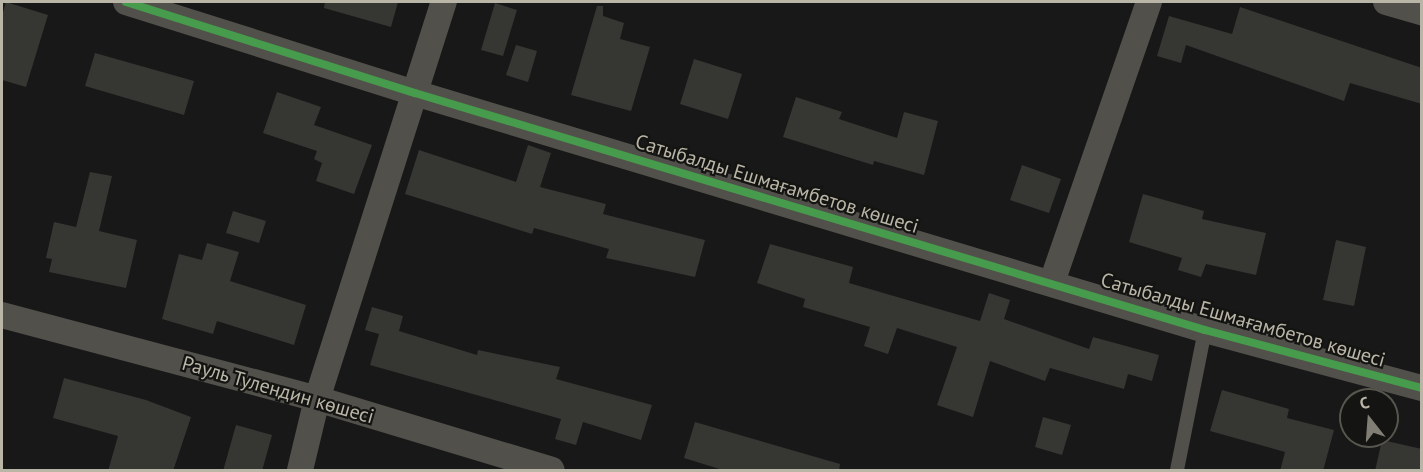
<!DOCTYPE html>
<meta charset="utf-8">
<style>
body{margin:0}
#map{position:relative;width:1423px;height:472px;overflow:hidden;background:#181818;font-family:"PT Sans",sans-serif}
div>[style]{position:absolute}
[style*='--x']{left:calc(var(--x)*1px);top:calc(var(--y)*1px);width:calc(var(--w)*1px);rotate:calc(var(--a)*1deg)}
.building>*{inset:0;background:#363633}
.service>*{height:14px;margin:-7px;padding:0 7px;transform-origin:7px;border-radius:7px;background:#51504b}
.minor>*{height:26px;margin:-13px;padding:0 13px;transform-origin:13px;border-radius:13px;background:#51504b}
.cycleway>*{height:8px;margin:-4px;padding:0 4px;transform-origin:4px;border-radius:4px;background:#469c4c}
span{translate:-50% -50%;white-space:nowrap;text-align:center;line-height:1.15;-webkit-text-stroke:4.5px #141412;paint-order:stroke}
.street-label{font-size:20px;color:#bab6a7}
.frame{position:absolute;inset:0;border:3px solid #bab6a7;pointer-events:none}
.north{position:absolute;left:1339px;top:388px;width:60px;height:60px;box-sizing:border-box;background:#141412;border:2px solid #56554e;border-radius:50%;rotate:343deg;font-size:16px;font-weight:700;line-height:24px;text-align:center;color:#bab6a7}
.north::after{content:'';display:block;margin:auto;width:21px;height:27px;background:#817f75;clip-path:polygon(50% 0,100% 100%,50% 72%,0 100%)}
</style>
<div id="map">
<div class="building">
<i style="clip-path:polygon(6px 2px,48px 15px,26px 87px,2px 80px,2px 16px)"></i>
<i style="clip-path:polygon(325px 2px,398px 2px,391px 27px,324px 8px)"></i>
<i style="clip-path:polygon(495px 3px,517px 10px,503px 56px,481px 50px)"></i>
<i style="clip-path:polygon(597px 6px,603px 6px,603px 16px,624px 23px,620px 39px,650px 47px,631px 111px,571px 95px)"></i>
<i style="clip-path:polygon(1240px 7px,1422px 68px,1422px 104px,1350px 83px,1344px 101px,1186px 45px,1181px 63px,1157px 56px,1169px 16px,1232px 34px)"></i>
<i style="clip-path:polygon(516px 45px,537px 51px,528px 82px,506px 75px)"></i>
<i style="clip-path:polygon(95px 53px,194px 81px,184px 115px,85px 86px)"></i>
<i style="clip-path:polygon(694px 59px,742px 74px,728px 119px,680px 104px)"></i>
<i style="clip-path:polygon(277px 92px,321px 107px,314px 125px,372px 145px,354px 194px,316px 181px,322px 163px,314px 159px,317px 151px,263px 133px)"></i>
<i style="clip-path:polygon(796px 97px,842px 112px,839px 119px,897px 138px,904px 112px,938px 121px,924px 175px,874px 161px,873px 165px,783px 137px)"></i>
<i style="clip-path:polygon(528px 145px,551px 153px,540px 187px,606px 204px,603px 214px,705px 240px,695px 277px,606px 258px,609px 249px,534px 228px,532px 234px,405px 194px,419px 150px,516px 182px)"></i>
<i style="clip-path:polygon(1022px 165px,1061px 179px,1049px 213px,1010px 200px)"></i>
<i style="clip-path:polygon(90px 172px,112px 176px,99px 231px,137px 240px,126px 288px,49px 272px,52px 259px,46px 258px,54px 222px,76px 227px)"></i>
<i style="clip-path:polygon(1143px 194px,1204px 211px,1202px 219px,1266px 233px,1256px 275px,1206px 264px,1201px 277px,1178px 270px,1182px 258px,1129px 242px)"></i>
<i style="clip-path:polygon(233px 211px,266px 221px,259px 243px,226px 233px)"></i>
<i style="clip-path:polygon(1336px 240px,1366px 247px,1354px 306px,1323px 300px)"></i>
<i style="clip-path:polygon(207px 243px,239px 252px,230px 281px,306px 305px,294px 345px,217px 321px,213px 334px,162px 319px,179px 254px,202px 260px)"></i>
<i style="clip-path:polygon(770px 244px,853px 267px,849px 283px,980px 321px,989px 293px,1010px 300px,1004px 319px,1089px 349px,1093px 337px,1159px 355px,1152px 381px,1128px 374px,1124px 389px,1050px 368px,1045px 381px,990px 361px,973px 417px,937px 405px,957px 347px,897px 328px,888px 354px,864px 346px,870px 327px,803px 307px,805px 299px,757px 283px)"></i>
<i style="clip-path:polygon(372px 307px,403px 316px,399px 331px,477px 355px,478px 350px,560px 367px,556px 379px,652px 405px,641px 440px,583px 422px,576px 445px,555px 439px,561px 419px,370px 365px,379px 334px,365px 330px)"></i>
<i style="clip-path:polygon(64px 378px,146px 400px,191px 417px,173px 471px,108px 471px,118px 436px,53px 418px)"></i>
<i style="clip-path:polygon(1222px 390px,1289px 409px,1287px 418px,1334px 430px,1323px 471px,1280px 471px,1285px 452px,1210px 431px)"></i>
<i style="clip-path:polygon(1043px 417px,1071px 425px,1062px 455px,1035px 447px)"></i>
<i style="clip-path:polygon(695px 422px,840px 464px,839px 471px,726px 471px,684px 458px)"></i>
<i style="clip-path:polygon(236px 425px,272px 435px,262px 471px,223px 471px)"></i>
<i style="clip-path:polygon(1382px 440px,1422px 449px,1422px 471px,1375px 471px)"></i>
</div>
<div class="service">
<i style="--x:1177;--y:470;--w:143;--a:-78.7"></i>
</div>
<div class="minor">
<i style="--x:126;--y:2;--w:303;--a:17.5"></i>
<i style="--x:415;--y:93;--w:825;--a:16.7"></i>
<i style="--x:1205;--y:330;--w:225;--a:15"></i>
<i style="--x:1386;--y:2;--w:37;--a:16"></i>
<i style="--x:1052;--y:282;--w:296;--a:-70.9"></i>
<i style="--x:2;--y:315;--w:326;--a:14.9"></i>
<i style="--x:317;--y:399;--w:245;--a:16.8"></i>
<i style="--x:300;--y:470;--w:73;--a:-76.5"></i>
<i style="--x:317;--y:399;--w:417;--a:-72.3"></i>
</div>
<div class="cycleway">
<i style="--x:126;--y:2;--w:303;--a:17.5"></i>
<i style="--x:415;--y:93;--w:825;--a:16.7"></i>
<i style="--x:1205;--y:330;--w:225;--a:15"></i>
</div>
<div class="street-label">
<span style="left:777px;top:184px;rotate:17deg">Сатыбалды Ешмағамбетов көшесі</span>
<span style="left:1243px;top:320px;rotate:16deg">Сатыбалды Ешмағамбетов көшесі</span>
<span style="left:278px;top:390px;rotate:16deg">Рауль Тулендин көшесі</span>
</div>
<div class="frame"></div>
<div class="north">С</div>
</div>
